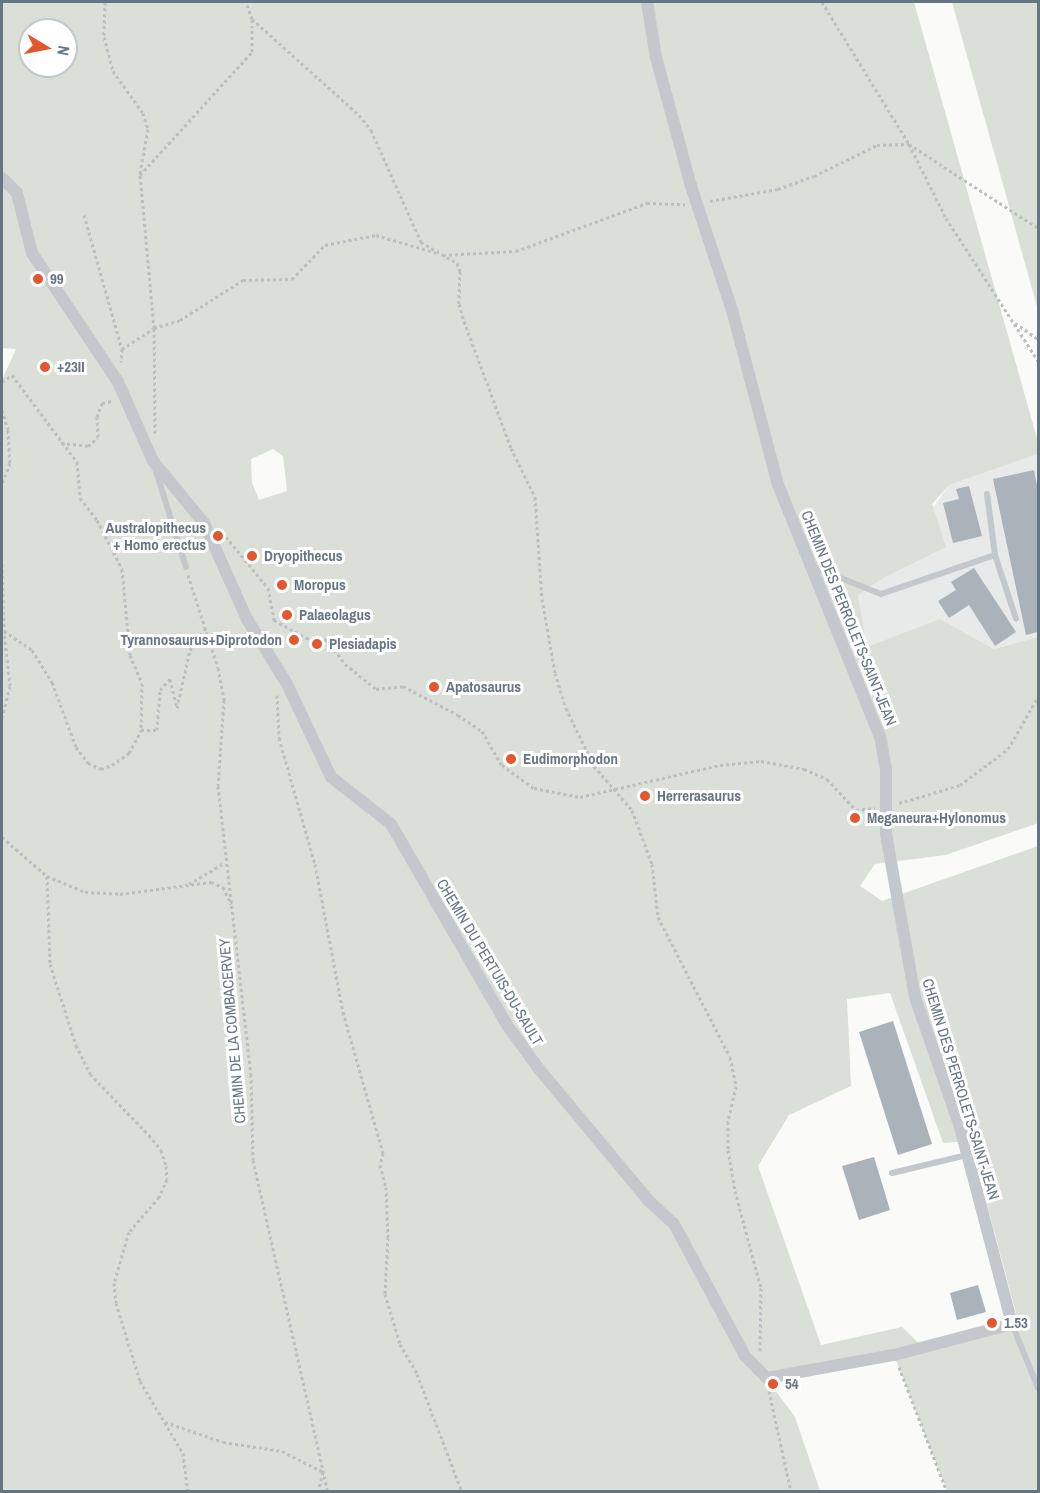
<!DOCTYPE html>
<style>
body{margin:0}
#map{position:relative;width:1040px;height:1493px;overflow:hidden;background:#fafaf8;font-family:"Archivo Narrow",sans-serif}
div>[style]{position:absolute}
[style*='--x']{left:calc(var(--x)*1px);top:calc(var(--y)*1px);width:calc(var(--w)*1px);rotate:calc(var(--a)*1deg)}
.built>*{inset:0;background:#e8e9e9}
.green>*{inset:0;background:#dadfd7}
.building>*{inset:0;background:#aab3b9}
.path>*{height:3px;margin-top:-1.5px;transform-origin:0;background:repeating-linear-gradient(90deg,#bbbfc2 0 3px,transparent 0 6px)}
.service>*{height:6px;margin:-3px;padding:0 3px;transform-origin:3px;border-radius:3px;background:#c3c8cc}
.minor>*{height:12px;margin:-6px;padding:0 6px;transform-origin:6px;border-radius:6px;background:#c3c8cc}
.dots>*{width:16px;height:16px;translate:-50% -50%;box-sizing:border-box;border:3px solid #fff;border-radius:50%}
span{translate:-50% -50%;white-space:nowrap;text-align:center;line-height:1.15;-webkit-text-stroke:6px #fff;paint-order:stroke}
.poi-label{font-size:15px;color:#657683;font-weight:700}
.left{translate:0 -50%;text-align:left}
.right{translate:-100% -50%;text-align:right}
.street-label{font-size:15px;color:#657683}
.frame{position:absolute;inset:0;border:3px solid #657683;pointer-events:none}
.north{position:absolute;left:18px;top:18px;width:60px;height:60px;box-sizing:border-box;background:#fff;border:2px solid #c1c8cd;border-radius:50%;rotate:100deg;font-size:16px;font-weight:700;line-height:24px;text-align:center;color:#657683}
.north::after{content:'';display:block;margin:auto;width:21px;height:27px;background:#e4572e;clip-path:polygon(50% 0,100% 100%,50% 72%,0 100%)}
</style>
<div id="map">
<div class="built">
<i style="clip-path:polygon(1038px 454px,1038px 637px,994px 649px,940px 619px,867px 648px,858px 595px,885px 577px,949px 485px)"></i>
</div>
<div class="green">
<i style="clip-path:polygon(evenodd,2px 2px,914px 2px,1038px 442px,1038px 454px,949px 485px,932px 504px,946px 547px,885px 577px,858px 595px,867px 647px,940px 619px,994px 649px,1038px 637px,1038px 823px,946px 855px,875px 864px,860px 886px,882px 901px,1038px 846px,1038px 1491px,947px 1491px,894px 1355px,767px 1379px,795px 1417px,820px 1491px,2px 1491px,2px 380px,16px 349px,2px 348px,2px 2px,30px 30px,66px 30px,66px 66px,30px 66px,30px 30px,2px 2px,273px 449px,283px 456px,287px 491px,259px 500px,252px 483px,251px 459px,273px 449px,2px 2px,890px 993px,943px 1143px,970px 1141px,1020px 1328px,927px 1351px,902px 1327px,821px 1345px,758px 1166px,789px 1115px,851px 1086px,847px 999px,890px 993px)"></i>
<i style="clip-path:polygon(952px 2px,1038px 2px,1038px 310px)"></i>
</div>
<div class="building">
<i style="clip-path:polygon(1034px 470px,1038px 491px,1038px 632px,1026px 635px,993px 479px)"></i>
<i style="clip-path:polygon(969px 486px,982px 536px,953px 543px,943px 503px,959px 499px,956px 489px)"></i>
<i style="clip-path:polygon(974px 568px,1016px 632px,995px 646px,969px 605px,949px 618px,938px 601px,956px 590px,951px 582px)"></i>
<i style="clip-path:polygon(893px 1021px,932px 1144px,898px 1155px,859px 1032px)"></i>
<i style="clip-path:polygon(874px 1157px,890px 1210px,859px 1220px,842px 1166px)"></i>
<i style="clip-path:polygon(978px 1285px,986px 1312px,957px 1320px,950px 1293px)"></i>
</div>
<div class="path">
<i style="--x:105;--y:2;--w:35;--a:92"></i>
<i style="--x:104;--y:37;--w:35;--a:75"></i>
<i style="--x:113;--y:71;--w:52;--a:54.5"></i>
<i style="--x:143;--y:113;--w:17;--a:73"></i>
<i style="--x:148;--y:129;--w:45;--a:100.3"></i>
<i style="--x:822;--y:2;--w:167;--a:58.5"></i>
<i style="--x:909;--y:144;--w:83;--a:63.4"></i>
<i style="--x:946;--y:218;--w:170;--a:57.2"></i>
<i style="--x:252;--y:19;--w:144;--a:41.9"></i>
<i style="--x:359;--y:115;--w:19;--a:51"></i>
<i style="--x:371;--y:130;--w:123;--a:65.9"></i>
<i style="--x:421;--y:242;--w:42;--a:30.3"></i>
<i style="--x:457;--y:263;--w:9;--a:69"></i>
<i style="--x:460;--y:271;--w:33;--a:92"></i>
<i style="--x:459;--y:304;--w:18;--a:74"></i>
<i style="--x:464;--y:321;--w:135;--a:69.7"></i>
<i style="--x:511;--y:448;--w:55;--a:63.9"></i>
<i style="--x:535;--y:497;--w:102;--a:86.1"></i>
<i style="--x:542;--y:599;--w:75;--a:80"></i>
<i style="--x:555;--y:673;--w:37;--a:73"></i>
<i style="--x:566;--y:708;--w:64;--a:64.2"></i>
<i style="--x:594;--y:766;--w:58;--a:49.2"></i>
<i style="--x:632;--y:810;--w:58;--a:69.7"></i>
<i style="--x:652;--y:864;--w:53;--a:83.5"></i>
<i style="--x:658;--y:917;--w:157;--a:62.8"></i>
<i style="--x:730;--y:1057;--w:30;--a:78"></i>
<i style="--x:736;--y:1086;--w:37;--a:103"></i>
<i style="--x:728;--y:1122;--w:28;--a:90"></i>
<i style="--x:728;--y:1150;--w:42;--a:80.3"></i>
<i style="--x:735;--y:1191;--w:100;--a:75"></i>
<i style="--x:761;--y:1288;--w:65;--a:90.9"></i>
<i style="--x:710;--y:201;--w:69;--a:-10"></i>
<i style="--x:778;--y:189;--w:38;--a:-20"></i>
<i style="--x:814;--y:176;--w:70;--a:-26.2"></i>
<i style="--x:877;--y:145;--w:32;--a:-2"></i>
<i style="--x:909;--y:144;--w:154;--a:33.1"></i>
<i style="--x:84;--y:215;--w:139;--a:74.2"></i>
<i style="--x:122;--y:349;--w:13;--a:94"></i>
<i style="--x:443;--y:255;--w:73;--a:-3.1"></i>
<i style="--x:516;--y:251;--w:140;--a:-20.1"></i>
<i style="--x:647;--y:203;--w:38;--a:2"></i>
<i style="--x:1015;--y:323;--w:28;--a:35"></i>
<i style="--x:122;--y:349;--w:38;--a:-33"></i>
<i style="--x:154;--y:328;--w:27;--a:-17"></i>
<i style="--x:180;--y:320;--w:75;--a:-32.4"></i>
<i style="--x:243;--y:280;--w:49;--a:-1.2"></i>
<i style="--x:292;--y:279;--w:47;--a:-45.9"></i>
<i style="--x:325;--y:245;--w:52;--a:-11.1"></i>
<i style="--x:376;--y:235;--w:64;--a:16.4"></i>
<i style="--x:2;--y:382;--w:12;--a:-35"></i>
<i style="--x:12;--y:375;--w:109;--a:53.2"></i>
<i style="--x:77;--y:462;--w:36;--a:85"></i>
<i style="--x:80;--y:498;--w:28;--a:52"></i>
<i style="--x:97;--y:520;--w:55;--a:63"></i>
<i style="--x:122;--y:569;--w:86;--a:84.7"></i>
<i style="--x:130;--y:655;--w:30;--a:67"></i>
<i style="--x:142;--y:683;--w:47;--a:91.2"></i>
<i style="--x:141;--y:730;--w:16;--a:0"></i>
<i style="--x:157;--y:730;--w:40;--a:-85.7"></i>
<i style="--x:160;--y:690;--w:15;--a:-48"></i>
<i style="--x:170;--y:679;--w:30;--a:76"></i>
<i style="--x:177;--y:708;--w:59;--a:-77.4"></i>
<i style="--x:190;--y:650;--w:27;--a:-54"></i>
<i style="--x:2;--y:410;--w:21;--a:73"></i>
<i style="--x:8;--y:430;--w:33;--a:87"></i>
<i style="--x:10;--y:463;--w:22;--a:111"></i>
<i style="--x:155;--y:433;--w:105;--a:-90.5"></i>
<i style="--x:154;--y:328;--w:154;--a:-95.2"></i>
<i style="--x:140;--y:175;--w:166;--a:-47.7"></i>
<i style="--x:252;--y:52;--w:33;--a:-90"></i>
<i style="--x:252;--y:19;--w:18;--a:-109"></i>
<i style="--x:61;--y:443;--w:27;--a:6"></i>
<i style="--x:88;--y:446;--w:13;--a:-42"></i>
<i style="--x:98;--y:437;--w:20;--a:-93"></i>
<i style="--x:97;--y:417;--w:15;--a:-70"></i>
<i style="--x:102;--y:403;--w:10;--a:-11"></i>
<i style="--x:222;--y:532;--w:72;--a:50.6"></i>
<i style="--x:268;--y:588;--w:33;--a:79"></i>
<i style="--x:274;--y:620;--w:37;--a:29"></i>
<i style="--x:306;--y:638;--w:21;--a:5"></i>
<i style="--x:327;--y:640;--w:30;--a:53"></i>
<i style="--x:345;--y:664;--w:40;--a:39"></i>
<i style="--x:376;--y:689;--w:27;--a:-6"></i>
<i style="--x:403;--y:686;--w:62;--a:27.8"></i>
<i style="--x:458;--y:715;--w:29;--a:34"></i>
<i style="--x:482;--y:731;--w:39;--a:60"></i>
<i style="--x:502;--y:765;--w:39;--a:36"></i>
<i style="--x:534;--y:788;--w:47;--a:11.1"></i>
<i style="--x:580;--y:797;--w:144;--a:-12.9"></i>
<i style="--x:720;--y:765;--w:41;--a:-5.6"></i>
<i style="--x:761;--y:761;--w:44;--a:10.5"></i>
<i style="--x:804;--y:769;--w:25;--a:23"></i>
<i style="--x:827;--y:779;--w:42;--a:46.9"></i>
<i style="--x:856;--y:810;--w:19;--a:-6"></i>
<i style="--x:2;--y:564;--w:67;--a:88.3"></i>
<i style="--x:4;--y:631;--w:34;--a:34"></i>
<i style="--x:32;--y:650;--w:38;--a:58"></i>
<i style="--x:52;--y:682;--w:69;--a:69.7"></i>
<i style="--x:76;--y:747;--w:20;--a:53"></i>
<i style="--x:88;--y:763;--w:14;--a:25"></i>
<i style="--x:101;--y:769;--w:12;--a:-20"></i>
<i style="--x:112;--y:765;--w:21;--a:-35"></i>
<i style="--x:129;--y:753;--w:26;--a:-62"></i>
<i style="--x:188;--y:575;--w:98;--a:72.1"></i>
<i style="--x:218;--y:668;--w:33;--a:79"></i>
<i style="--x:224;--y:700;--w:86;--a:94"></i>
<i style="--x:218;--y:786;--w:290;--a:83.5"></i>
<i style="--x:251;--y:1074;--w:86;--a:88.7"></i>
<i style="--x:253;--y:1160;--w:340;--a:77.3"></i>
<i style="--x:277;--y:695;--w:43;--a:87.3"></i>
<i style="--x:279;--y:738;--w:131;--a:74.1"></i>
<i style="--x:315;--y:864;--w:151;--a:79.3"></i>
<i style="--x:343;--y:1012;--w:147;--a:74.2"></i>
<i style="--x:383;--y:1153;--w:12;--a:104"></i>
<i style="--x:380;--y:1165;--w:23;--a:75"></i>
<i style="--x:386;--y:1187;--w:50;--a:87.7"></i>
<i style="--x:388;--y:1237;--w:57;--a:93"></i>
<i style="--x:385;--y:1294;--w:52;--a:73.3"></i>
<i style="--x:400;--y:1344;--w:34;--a:60"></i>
<i style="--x:417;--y:1374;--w:126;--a:69.1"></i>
<i style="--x:2;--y:718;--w:33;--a:-76"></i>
<i style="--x:10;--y:686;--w:55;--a:-96.2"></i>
<i style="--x:899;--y:803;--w:64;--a:-16.4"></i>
<i style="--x:960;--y:785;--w:60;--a:-36.9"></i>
<i style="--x:1008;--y:749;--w:60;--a:-60"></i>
<i style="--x:2;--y:837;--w:60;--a:40.9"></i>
<i style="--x:47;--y:876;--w:41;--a:22.8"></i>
<i style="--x:85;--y:892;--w:35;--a:3"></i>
<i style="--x:120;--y:894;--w:92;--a:-7.5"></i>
<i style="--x:211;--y:882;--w:13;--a:23"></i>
<i style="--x:223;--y:887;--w:19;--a:65"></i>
<i style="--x:47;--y:876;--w:88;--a:88"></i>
<i style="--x:50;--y:964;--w:85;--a:72.2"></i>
<i style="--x:76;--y:1045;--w:32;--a:64"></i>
<i style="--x:90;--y:1074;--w:85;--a:46"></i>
<i style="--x:149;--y:1135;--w:19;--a:51"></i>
<i style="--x:161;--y:1150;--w:17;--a:73"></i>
<i style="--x:166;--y:1166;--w:13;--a:86"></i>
<i style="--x:167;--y:1179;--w:20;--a:114"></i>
<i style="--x:159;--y:1197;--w:46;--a:130.6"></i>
<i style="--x:129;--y:1232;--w:53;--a:106.4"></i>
<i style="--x:114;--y:1283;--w:20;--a:84"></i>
<i style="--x:116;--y:1303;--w:82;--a:72.9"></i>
<i style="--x:140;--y:1381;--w:84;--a:59.2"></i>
<i style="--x:183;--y:1453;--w:39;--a:83"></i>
<i style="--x:189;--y:884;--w:41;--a:-31"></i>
<i style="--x:899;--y:1367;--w:134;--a:69"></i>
<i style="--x:769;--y:1391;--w:103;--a:77.7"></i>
<i style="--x:165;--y:1422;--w:61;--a:19"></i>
<i style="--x:223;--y:1442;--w:60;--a:8.7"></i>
<i style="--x:282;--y:1451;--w:46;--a:27.1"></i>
<i style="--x:323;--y:1472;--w:21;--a:104"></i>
</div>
<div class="service">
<i style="--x:155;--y:468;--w:104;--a:72.6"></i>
<i style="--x:987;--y:494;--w:62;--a:82.5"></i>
<i style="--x:995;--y:555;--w:67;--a:71.8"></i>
<i style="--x:813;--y:567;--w:73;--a:21.7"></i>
<i style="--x:881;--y:594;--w:120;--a:-18.9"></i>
<i style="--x:892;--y:1173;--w:77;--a:-13.5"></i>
<i style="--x:1012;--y:1324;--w:69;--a:67.9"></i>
</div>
<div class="minor">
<i style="--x:2;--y:178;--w:21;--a:45"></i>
<i style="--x:17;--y:193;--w:62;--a:76"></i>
<i style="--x:32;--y:253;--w:155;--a:56.3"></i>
<i style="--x:118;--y:382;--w:86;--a:66.1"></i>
<i style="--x:153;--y:461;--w:80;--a:50.6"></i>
<i style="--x:204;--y:523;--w:105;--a:65.9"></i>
<i style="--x:247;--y:619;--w:76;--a:58.4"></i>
<i style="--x:287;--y:684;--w:103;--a:64.7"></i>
<i style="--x:331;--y:777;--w:76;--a:38.1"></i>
<i style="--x:391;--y:824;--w:232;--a:60"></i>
<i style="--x:507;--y:1025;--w:54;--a:54"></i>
<i style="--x:539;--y:1069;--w:170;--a:50.2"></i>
<i style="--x:648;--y:1200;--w:35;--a:43"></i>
<i style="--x:674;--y:1224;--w:150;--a:61.7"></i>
<i style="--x:745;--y:1356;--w:31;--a:45"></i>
<i style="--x:767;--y:1378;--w:129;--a:-10.3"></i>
<i style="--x:894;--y:1355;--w:122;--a:-14.7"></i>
<i style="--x:1012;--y:1324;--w:204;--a:-104.8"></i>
<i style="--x:960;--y:1127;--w:138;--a:-109.1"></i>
<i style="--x:915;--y:997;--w:166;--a:-100.1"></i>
<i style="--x:886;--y:834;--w:64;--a:-90"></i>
<i style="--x:886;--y:770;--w:34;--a:-100"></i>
<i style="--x:880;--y:737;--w:272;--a:-112"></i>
<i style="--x:778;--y:485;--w:181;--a:-104.7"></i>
<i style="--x:732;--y:310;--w:131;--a:-108.3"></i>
<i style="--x:691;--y:186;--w:134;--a:-105.2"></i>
<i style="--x:656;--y:57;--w:56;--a:-99.3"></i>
</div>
<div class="dots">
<i style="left:38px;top:279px;background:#e4572e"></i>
<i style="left:45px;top:367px;background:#e4572e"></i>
<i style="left:218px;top:536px;background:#e4572e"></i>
<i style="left:252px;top:556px;background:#e4572e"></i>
<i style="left:282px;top:585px;background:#e4572e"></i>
<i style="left:287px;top:615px;background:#e4572e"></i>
<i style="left:294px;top:640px;background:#e4572e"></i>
<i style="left:317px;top:644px;background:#e4572e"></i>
<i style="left:434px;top:687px;background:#e4572e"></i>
<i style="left:511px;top:759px;background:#e4572e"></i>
<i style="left:645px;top:796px;background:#e4572e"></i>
<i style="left:855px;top:818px;background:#e4572e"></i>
<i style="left:992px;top:1323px;background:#e4572e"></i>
<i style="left:773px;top:1384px;background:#e4572e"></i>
</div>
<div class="poi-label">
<span class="left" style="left:50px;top:279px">99</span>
<span class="left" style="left:57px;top:367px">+23II</span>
<span class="right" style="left:206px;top:536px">Australopithecus<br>+ Homo erectus</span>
<span class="left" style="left:264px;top:556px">Dryopithecus</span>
<span class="left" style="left:294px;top:585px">Moropus</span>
<span class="left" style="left:299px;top:615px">Palaeolagus</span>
<span class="right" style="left:282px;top:640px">Tyrannosaurus+Diprotodon</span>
<span class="left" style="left:329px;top:644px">Plesiadapis</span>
<span class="left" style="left:446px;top:687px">Apatosaurus</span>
<span class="left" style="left:523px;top:759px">Eudimorphodon</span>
<span class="left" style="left:657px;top:796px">Herrerasaurus</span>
<span class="left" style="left:867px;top:818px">Meganeura+Hylonomus</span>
<span class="left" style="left:1004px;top:1323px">1.53</span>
<span class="left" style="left:785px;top:1384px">54</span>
</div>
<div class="street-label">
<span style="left:849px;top:618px;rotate:68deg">CHEMIN DES PERROLETS-SAINT-JEAN</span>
<span style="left:490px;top:962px;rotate:59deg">CHEMIN DU PERTUIS-DU-SAULT</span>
<span style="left:232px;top:1031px;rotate:-95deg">CHEMIN DE LA COMBACERVEY</span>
<span style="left:961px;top:1089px;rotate:73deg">CHEMIN DES PERROLETS-SAINT-JEAN</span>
</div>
<div class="frame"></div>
<div class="north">N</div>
</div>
